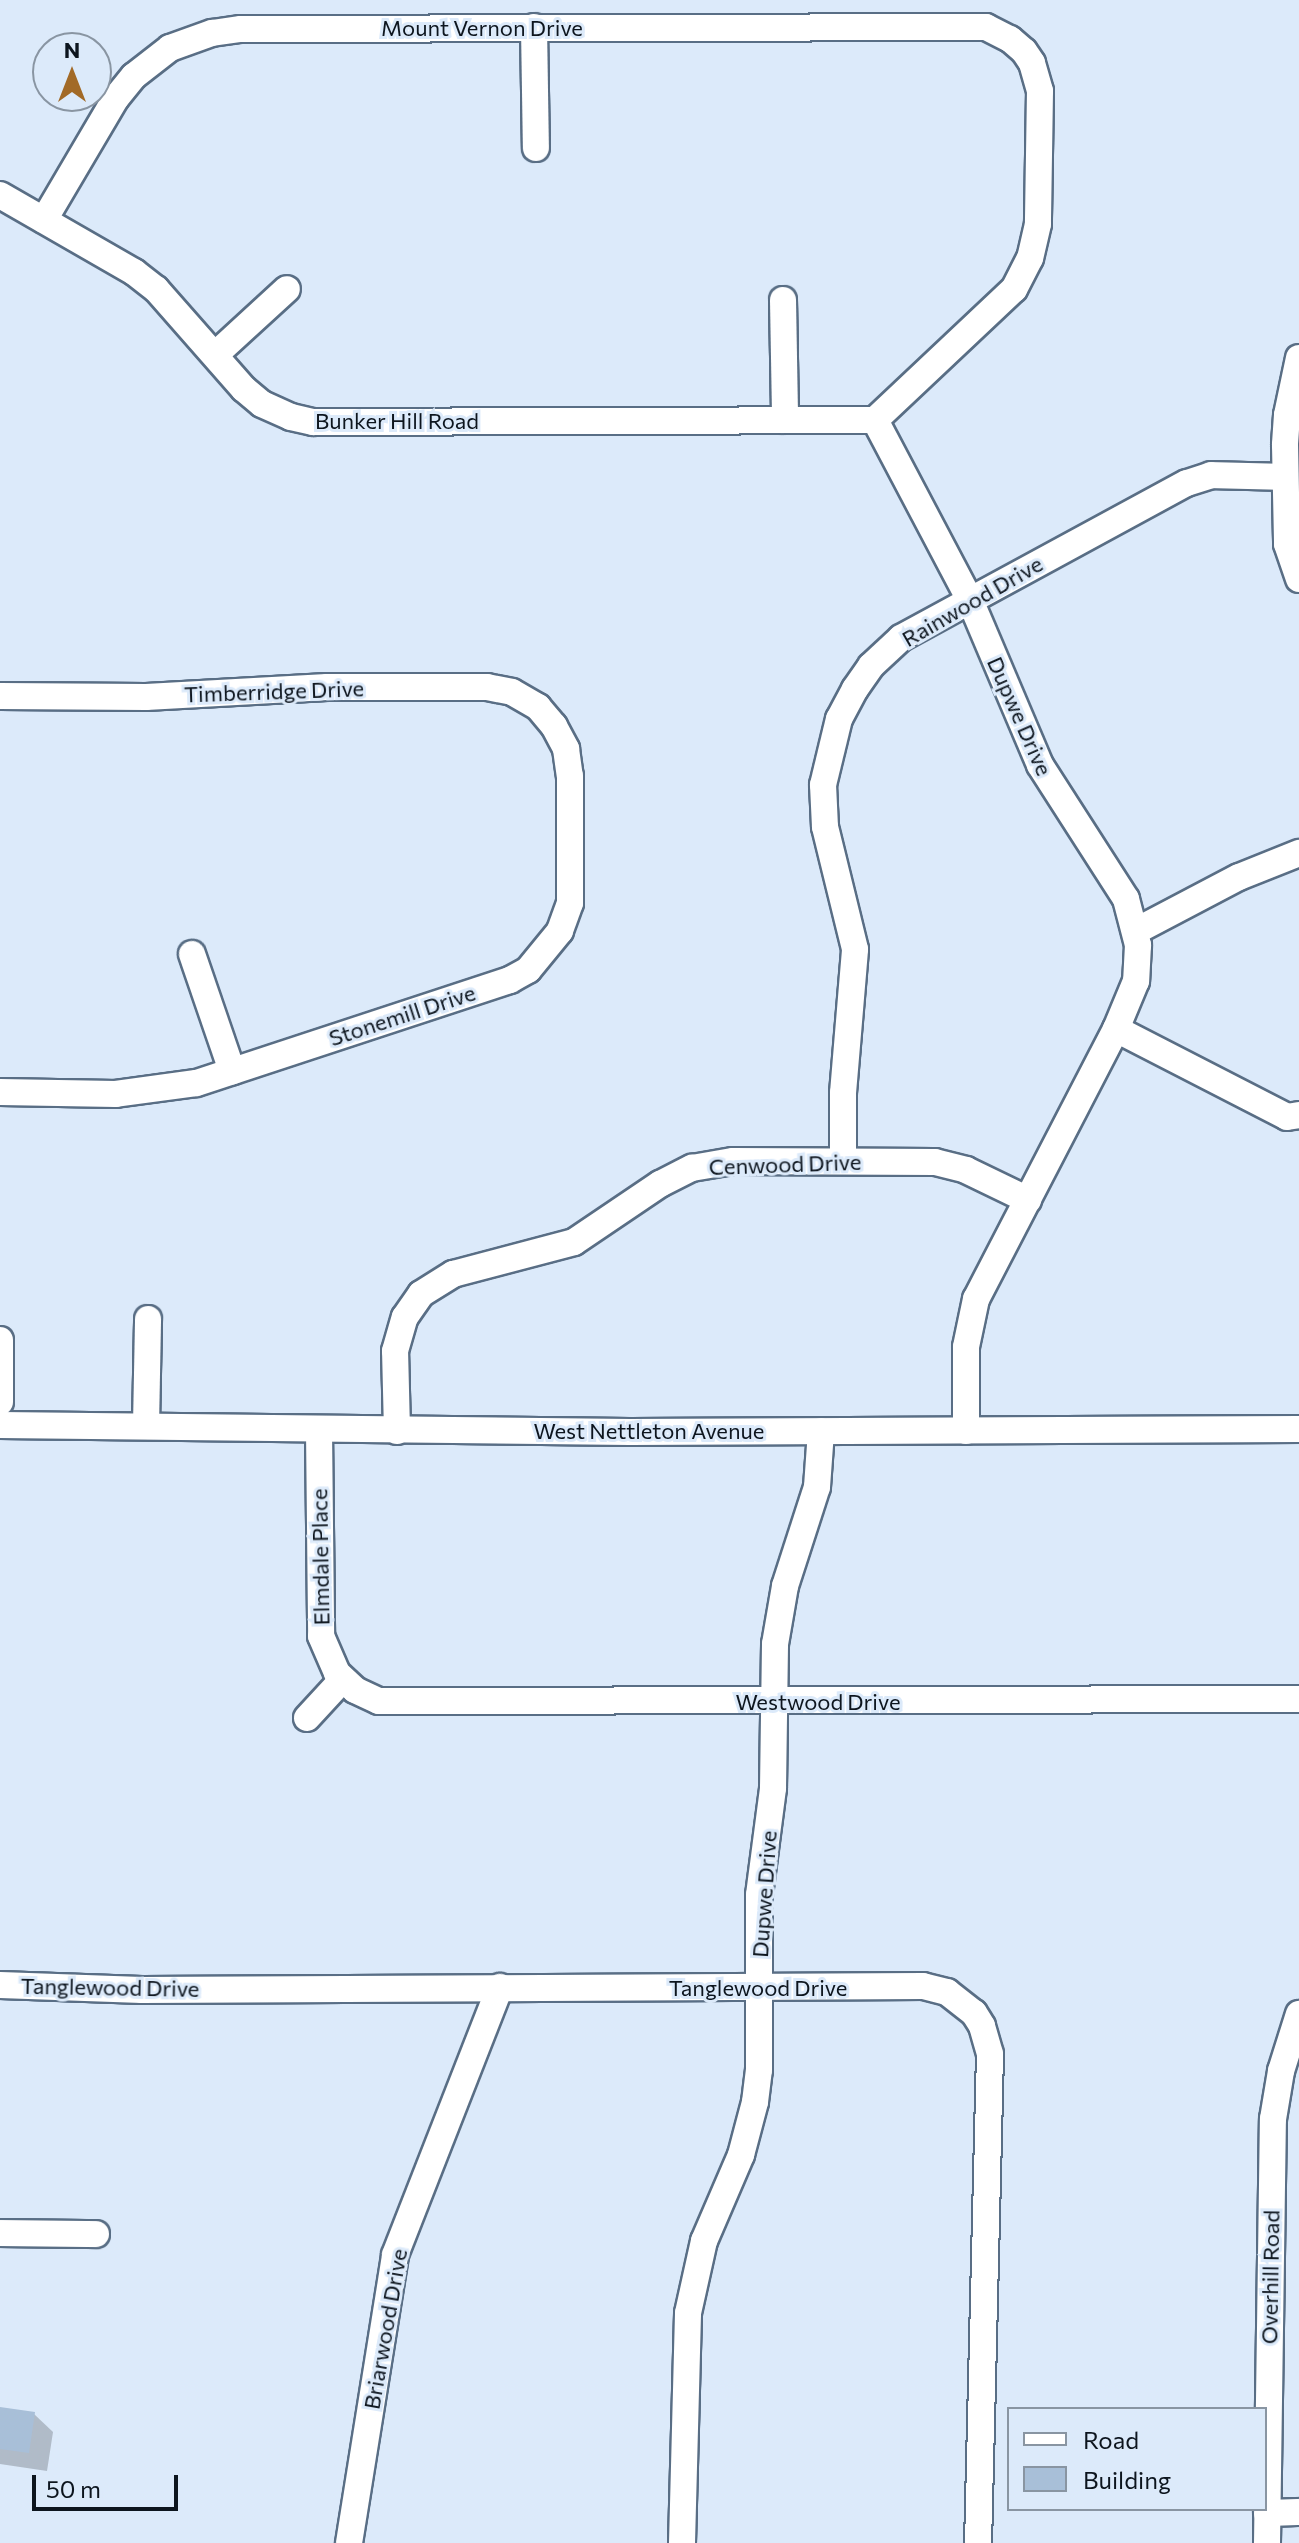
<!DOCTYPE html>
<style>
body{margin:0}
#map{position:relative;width:1299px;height:2543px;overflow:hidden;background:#dceafa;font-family:Commissioner,sans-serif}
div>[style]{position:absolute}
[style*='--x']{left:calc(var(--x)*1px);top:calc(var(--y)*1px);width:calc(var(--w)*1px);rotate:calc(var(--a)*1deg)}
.shadow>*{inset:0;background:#0003}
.building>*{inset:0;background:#a8bfd8}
.roads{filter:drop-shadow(2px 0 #596e85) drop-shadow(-2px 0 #596e85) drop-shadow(0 2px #596e85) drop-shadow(0 -2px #596e85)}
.minor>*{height:26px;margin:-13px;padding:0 13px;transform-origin:13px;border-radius:13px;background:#fff}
span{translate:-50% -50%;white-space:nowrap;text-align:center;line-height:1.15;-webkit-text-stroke:6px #dceafa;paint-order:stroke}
.street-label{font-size:22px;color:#0d151e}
.legend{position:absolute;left:1007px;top:2407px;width:260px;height:104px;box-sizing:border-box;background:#dceafa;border:2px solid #8995a2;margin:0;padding:10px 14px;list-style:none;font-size:24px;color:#0d151e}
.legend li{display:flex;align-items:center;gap:16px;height:40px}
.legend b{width:40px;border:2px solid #8995a2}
.north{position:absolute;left:32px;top:32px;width:80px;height:80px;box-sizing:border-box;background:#dceafa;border:2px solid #8995a2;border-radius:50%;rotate:0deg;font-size:22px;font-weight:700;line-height:32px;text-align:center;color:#0d151e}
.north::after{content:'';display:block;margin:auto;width:28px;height:36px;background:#a26a27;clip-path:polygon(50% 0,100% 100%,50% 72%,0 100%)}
.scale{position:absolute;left:32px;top:2475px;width:146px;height:36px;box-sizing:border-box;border:4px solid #0d151e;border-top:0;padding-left:10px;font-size:24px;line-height:28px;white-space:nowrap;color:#0d151e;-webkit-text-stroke:6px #dceafa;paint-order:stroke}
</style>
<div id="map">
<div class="shadow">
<i style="clip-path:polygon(0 2409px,34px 2414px,53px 2432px,47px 2471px,0 2464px)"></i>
</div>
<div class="building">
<i style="clip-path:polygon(0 2407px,35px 2412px,29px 2453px,0 2449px)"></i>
</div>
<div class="roads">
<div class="minor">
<i style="--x:534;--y:27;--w:121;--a:89.1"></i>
<i style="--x:0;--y:195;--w:155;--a:29.9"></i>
<i style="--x:134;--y:272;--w:28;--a:38"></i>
<i style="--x:156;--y:289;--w:133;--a:48.7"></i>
<i style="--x:244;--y:389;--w:23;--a:40"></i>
<i style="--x:262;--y:404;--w:32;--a:24"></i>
<i style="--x:291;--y:417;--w:23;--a:13"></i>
<i style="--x:313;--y:422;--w:562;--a:-0.2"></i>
<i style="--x:44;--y:220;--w:142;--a:-59.5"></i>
<i style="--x:116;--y:98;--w:28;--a:-51"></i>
<i style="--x:134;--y:76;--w:46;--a:-37.9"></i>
<i style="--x:170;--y:48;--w:45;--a:-19.7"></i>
<i style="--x:212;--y:33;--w:29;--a:-8"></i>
<i style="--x:241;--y:29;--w:745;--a:-0.15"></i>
<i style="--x:986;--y:27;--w:27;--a:27"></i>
<i style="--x:1010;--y:39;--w:18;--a:41"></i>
<i style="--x:1024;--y:51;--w:14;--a:56"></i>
<i style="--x:1032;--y:63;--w:29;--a:74"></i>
<i style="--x:1040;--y:91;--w:133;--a:90.9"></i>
<i style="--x:1038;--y:224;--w:35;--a:103"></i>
<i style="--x:1030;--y:258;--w:35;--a:117"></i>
<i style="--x:1014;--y:289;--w:191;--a:136.7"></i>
<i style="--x:783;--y:300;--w:120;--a:89"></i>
<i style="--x:216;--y:354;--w:96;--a:-42.5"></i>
<i style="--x:1299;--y:358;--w:58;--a:101.9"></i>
<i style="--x:1287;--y:415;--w:30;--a:94"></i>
<i style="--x:1285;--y:445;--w:99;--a:88.8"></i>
<i style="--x:1287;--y:544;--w:37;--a:71"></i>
<i style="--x:875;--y:420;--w:204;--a:62.2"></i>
<i style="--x:970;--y:600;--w:179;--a:67"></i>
<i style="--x:1040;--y:765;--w:159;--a:57.3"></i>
<i style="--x:1126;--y:899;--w:48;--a:75.4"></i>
<i style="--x:1138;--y:945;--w:36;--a:93"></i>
<i style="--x:1136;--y:981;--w:52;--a:112.6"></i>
<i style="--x:1116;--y:1029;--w:304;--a:117.4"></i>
<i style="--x:976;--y:1299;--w:49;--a:101.8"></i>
<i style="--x:966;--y:1347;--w:84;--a:90"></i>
<i style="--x:0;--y:696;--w:146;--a:0.4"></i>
<i style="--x:146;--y:697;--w:181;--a:-3.2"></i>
<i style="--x:327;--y:687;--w:160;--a:0"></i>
<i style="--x:487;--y:687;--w:25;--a:11"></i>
<i style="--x:512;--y:692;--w:30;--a:30"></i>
<i style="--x:538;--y:707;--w:25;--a:50"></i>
<i style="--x:554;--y:726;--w:26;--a:62"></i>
<i style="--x:566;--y:749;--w:27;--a:82"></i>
<i style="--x:570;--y:776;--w:127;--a:90"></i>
<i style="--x:570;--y:903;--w:30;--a:110"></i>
<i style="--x:560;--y:931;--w:50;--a:129.4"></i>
<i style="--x:528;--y:970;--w:21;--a:151"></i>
<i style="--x:510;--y:980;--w:330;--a:161.8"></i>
<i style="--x:196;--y:1083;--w:81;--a:172.2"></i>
<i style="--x:116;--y:1094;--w:116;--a:-179"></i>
<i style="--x:1136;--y:931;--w:116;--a:-27.7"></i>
<i style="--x:1239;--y:877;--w:65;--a:-21.8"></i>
<i style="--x:192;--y:954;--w:124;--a:71.1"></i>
<i style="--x:1116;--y:1029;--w:192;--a:27.2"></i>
<i style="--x:1287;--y:1117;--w:12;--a:-9"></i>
<i style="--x:843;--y:1161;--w:68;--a:-90"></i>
<i style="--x:843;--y:1093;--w:144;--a:-85.2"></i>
<i style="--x:855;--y:949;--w:126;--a:-103.8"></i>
<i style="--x:825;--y:827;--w:42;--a:-92.7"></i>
<i style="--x:823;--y:785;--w:68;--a:-76.4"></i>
<i style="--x:839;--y:719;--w:34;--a:-62"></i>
<i style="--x:855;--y:689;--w:28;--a:-55"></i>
<i style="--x:871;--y:666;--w:41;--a:-43"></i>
<i style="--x:901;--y:638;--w:325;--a:-28.5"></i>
<i style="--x:1187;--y:483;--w:25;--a:-18"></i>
<i style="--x:1211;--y:475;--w:74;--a:1.5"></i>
<i style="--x:0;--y:1340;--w:62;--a:90"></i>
<i style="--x:0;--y:1425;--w:630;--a:0.64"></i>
<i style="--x:630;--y:1432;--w:669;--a:-0.26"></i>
<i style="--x:146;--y:1426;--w:107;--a:-88.9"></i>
<i style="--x:319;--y:1430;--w:206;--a:89.4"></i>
<i style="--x:321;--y:1636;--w:40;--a:66.6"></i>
<i style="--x:337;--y:1673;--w:25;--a:43"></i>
<i style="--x:355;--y:1690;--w:26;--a:25"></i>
<i style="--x:379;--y:1701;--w:920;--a:-0.12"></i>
<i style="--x:397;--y:1431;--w:80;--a:-91.4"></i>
<i style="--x:395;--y:1351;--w:35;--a:-74"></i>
<i style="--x:405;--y:1317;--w:28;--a:-55"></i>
<i style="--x:421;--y:1294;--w:38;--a:-32"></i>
<i style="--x:453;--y:1274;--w:125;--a:-14.8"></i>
<i style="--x:574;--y:1242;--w:104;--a:-34"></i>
<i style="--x:660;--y:1184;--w:36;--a:-27"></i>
<i style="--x:692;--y:1168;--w:42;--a:-9.7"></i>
<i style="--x:733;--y:1161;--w:202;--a:0.3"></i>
<i style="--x:935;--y:1162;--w:32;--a:14"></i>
<i style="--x:966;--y:1170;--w:69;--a:25.8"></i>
<i style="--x:307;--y:1718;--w:53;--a:-47.3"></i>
<i style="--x:0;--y:1985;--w:142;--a:2"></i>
<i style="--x:142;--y:1990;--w:781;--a:-0.29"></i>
<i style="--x:923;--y:1986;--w:25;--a:14"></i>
<i style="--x:947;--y:1992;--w:34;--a:38"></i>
<i style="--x:974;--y:2013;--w:15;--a:58"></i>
<i style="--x:982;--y:2026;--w:29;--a:74"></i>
<i style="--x:990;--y:2054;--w:489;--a:91.4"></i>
<i style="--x:0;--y:2233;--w:96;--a:0.6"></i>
<i style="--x:1267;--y:2513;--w:32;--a:-2"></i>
<i style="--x:349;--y:2543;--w:292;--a:-80.9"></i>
<i style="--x:395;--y:2255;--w:288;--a:-68.6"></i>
<i style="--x:682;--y:2543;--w:230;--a:-88.5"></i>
<i style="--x:688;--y:2313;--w:74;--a:-77.5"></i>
<i style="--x:704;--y:2241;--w:94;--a:-66.7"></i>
<i style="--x:741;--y:2155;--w:55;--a:-75.2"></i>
<i style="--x:755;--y:2102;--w:32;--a:-83"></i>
<i style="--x:759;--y:2070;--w:175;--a:-90"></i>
<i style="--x:759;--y:1895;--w:108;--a:-82.5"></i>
<i style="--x:773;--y:1788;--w:144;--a:-89.2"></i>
<i style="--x:775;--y:1644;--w:59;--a:-80.2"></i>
<i style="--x:785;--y:1586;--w:104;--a:-72.1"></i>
<i style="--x:817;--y:1487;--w:56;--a:-85.9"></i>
<i style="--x:1267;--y:2543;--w:424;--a:-89.2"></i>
<i style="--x:1273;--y:2119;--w:49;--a:-80.5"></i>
<i style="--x:1281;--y:2071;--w:60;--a:-72.5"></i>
</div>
</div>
<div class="street-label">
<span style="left:482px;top:28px">Mount Vernon Drive</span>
<span style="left:397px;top:421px">Bunker Hill Road</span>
<span style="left:972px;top:601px;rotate:-30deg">Rainwood Drive</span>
<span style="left:274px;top:691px;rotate:-2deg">Timberridge Drive</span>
<span style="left:1020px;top:716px;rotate:66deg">Dupwe Drive</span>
<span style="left:402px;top:1015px;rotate:-18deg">Stonemill Drive</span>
<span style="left:785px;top:1164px;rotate:-2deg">Cenwood Drive</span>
<span style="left:649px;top:1431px">West Nettleton Avenue</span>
<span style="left:320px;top:1557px;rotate:-91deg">Elmdale Place</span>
<span style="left:818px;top:1702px">Westwood Drive</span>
<span style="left:764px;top:1894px;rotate:-86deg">Dupwe Drive</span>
<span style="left:110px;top:1987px;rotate:1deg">Tanglewood Drive</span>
<span style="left:758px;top:1988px">Tanglewood Drive</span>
<span style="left:1270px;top:2277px;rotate:-89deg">Overhill Road</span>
<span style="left:385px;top:2329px;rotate:-80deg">Briarwood Drive</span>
</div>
<ul class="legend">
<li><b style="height:10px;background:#fff"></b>Road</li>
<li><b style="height:22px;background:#a8bfd8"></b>Building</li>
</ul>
<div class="north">N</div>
<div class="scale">50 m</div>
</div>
